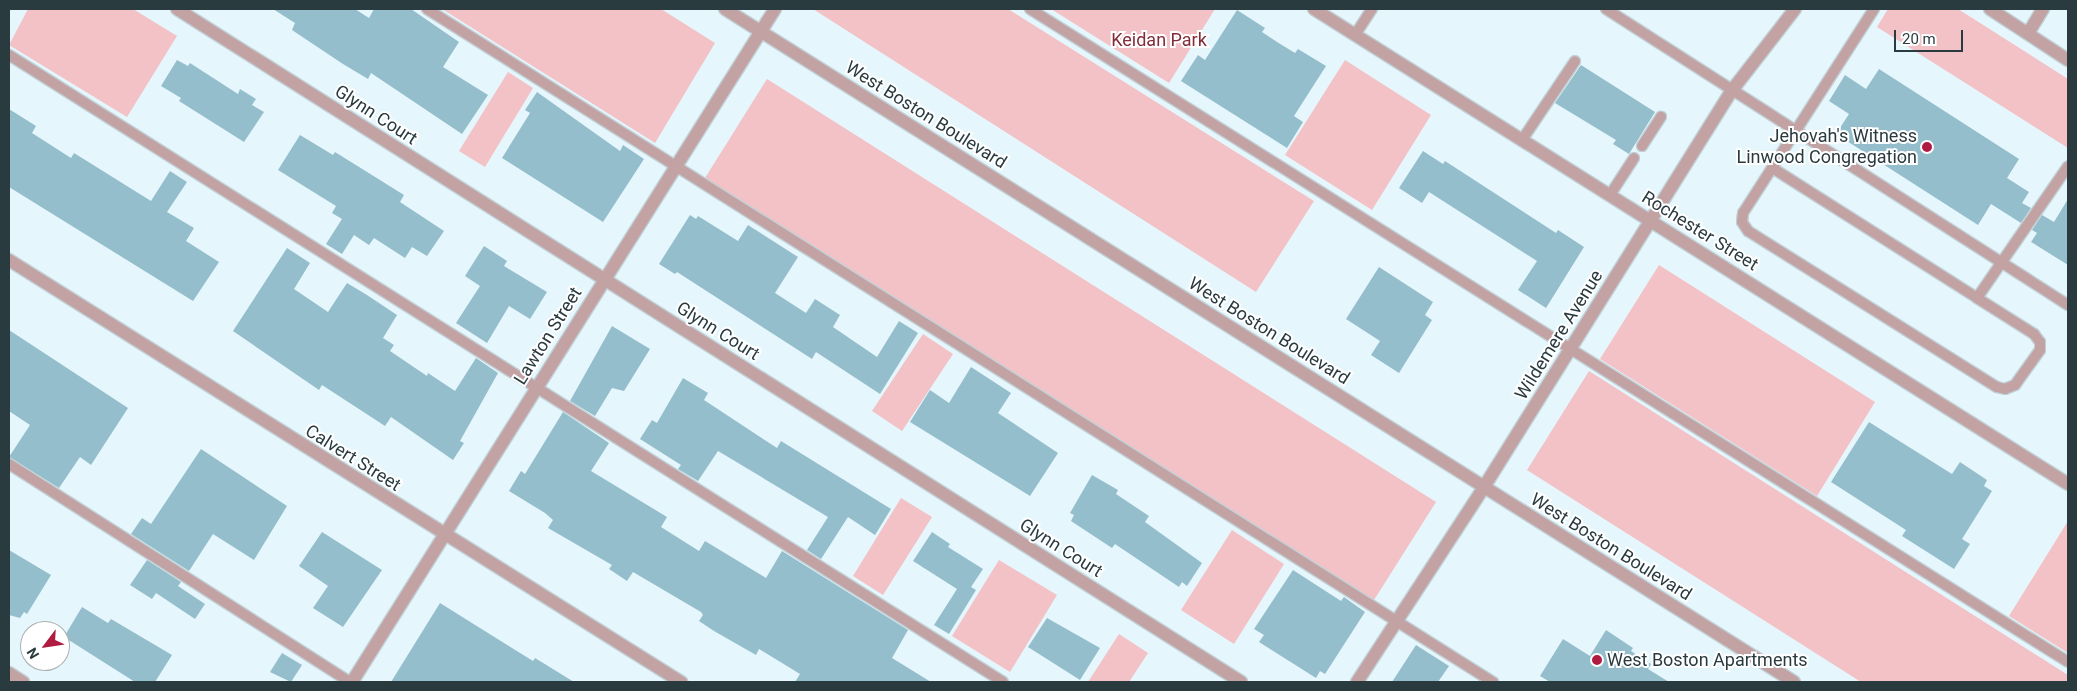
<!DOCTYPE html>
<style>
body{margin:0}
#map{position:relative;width:2077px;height:691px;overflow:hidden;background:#e5f6fc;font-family:Roboto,sans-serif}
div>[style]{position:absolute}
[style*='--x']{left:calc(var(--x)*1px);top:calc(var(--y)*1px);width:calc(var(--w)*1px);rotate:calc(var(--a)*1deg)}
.green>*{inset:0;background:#f2c2c6}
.building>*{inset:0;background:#95becc}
.roads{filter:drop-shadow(1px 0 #c0d1d6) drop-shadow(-1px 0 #c0d1d6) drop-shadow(0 1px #c0d1d6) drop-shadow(0 -1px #c0d1d6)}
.service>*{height:10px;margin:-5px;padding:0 5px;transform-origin:5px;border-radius:5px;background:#c3a2a4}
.minor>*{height:12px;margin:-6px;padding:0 6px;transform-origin:6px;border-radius:6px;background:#c3a2a4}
.tertiary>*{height:12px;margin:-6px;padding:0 6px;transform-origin:6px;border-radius:6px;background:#c3a2a4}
.dots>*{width:14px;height:14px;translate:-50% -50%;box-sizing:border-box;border:2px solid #fff;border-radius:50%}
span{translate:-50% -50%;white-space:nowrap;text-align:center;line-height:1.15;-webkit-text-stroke:4px #fff;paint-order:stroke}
.park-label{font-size:18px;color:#832d3b}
.street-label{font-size:18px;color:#2a3b40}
.poi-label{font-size:18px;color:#2a3b40}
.right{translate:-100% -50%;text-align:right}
.left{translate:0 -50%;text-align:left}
.frame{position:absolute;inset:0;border:10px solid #2a3b40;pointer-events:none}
.north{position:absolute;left:20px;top:621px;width:50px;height:50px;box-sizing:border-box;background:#fff;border:1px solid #aab1b3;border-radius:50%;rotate:239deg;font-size:14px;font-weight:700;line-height:20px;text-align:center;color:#2a3b40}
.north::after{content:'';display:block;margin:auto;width:18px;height:22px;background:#af1b41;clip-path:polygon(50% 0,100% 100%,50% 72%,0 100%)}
.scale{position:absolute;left:1894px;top:30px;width:69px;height:22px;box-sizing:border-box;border:2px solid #2a3b40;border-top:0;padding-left:6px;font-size:15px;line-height:18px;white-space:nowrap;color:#2a3b40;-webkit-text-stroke:4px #fff;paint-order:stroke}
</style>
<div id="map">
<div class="green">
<i style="clip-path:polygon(28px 9px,133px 9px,177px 36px,127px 117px,9px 45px)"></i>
<i style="clip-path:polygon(442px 9px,661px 9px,715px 43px,655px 143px)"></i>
<i style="clip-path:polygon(813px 9px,1008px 9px,1314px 201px,1256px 292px)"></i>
<i style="clip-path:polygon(1051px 9px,1215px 9px,1169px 83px)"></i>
<i style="clip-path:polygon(1888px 9px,1958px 9px,2068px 79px,2068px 148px,1877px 27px)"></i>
<i style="clip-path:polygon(1345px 60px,1431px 115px,1372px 210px,1285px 155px)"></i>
<i style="clip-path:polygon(508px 72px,533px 88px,485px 167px,459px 151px)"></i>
<i style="clip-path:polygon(767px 79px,1436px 502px,1374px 600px,705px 178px)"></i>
<i style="clip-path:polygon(1659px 265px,1875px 402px,1817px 496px,1600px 359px)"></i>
<i style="clip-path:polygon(923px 334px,953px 354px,902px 431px,872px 411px)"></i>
<i style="clip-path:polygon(1589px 371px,2068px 675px,2068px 682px,1861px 682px,1527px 470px)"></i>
<i style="clip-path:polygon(901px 498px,932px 517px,883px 595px,853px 576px)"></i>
<i style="clip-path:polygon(2068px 521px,2068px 653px,2009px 616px)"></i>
<i style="clip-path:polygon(1232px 530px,1284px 564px,1234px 644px,1181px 610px)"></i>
<i style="clip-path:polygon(999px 560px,1057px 595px,1010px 672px,952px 636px)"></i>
<i style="clip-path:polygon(1119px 634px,1148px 653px,1129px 682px,1088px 682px)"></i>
</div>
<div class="building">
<i style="clip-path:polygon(273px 9px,355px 9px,369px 18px,374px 9px,411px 9px,459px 42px,443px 67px,488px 95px,462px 134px,371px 73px,368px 79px,343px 64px,292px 30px,295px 23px)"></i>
<i style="clip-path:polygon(1237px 10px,1265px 28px,1262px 32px,1277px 42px,1295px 53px,1298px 49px,1326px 66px,1294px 116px,1303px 122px,1287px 148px,1181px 81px,1198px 55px,1205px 60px)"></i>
<i style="clip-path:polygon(177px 60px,188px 66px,190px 63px,238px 94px,240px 89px,256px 99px,252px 105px,264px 112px,244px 142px,179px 101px,181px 98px,161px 86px)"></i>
<i style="clip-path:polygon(1581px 65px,1655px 112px,1629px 154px,1613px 144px,1616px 140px,1555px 103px)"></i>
<i style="clip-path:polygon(1879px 69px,2019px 159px,2007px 178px,2029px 192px,2022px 203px,2031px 208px,2021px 223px,1991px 204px,1978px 225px,1836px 134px,1849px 114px,1829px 101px,1845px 75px,1866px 89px)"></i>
<i style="clip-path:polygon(537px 92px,620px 151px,623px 145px,644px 159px,603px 222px,502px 158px,530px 113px,525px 110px)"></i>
<i style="clip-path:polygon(9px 109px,36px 126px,32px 133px,71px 158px,74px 153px,151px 201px,170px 171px,187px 182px,167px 212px,194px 228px,186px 241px,219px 262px,193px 301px,9px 187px)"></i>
<i style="clip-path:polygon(300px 135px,333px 155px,335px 152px,404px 195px,400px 202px,444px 231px,427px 256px,412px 247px,405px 258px,374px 238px,369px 245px,354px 235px,342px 254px,326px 244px,342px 219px,332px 213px,336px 206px,278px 170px)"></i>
<i style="clip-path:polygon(1423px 151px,1443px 164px,1445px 161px,1556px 233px,1558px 230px,1584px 247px,1546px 308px,1518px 290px,1537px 261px,1429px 192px,1422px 203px,1399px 188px)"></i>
<i style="clip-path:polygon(2068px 199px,2068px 265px,2031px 242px,2037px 233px,2032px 230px,2042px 215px,2054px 222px)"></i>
<i style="clip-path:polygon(690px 215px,696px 219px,698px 216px,738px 241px,748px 225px,798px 257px,775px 293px,806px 313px,815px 299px,840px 315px,833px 327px,877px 357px,899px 321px,918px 333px,880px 394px,816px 352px,812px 359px,677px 272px,675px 274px,659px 264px)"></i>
<i style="clip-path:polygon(484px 246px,507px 261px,504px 266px,547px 292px,530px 319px,509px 306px,487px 343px,456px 323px,480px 286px,465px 276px)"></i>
<i style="clip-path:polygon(287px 248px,310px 263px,294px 289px,328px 312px,347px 283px,367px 295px,397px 315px,383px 338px,394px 345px,390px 351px,427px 376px,428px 373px,455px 391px,476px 358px,498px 373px,460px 441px,464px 443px,453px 460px,391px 417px,385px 426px,322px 385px,319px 390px,233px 331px)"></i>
<i style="clip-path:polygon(1379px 267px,1433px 302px,1425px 315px,1432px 320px,1399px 373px,1371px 355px,1380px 341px,1346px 319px)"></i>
<i style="clip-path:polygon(612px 326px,650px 349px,624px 391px,612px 388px,595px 416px,570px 401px)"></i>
<i style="clip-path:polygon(9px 330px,128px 408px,91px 465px,80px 457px,59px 488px,9px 457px,30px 425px,9px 411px)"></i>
<i style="clip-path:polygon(971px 367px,1011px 393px,998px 413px,1058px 453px,1030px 496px,910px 422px,930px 390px,949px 403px)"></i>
<i style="clip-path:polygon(683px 378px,708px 393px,704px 400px,777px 448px,781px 441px,891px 509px,875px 535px,848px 517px,821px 559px,807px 550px,828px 517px,718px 451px,698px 481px,678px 469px,681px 465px,640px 439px,652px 420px,657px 423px)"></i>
<i style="clip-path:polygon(563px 412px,609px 443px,591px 471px,667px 517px,661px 527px,699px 551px,705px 541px,766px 578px,782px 551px,908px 630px,892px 658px,931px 682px,795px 682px,800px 674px,759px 649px,756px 655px,714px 631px,699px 621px,703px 615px,701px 612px,633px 572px,627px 581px,609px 569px,612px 565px,548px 528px,553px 520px,545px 513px,509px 491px,521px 471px,525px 474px)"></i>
<i style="clip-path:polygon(1869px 422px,1952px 474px,1960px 462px,1987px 480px,1984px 486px,1992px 491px,1962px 539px,1970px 544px,1954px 569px,1902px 536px,1906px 530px,1831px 482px)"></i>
<i style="clip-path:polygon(201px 449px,287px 506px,254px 560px,213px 534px,189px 571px,131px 534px,142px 518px,151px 524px)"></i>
<i style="clip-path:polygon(1092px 475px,1118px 490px,1116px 494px,1149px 516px,1145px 522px,1202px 563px,1187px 586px,1182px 582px,1179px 587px,1115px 544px,1112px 548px,1071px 521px,1074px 515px,1070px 513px)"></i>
<i style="clip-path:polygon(322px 532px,382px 570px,343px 627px,313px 608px,328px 586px,299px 566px)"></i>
<i style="clip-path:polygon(932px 532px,950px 544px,948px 547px,983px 569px,971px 587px,976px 590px,949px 634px,934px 625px,957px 589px,913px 561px)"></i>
<i style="clip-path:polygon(9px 550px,51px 575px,27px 614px,24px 612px,20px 618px,9px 615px)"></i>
<i style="clip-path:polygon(147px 560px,181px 582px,178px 586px,205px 604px,195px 619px,156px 593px,152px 599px,130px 585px)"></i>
<i style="clip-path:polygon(1293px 570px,1341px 601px,1344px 597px,1365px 612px,1325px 674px,1320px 671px,1316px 678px,1259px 642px,1264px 635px,1254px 629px)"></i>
<i style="clip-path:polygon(440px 603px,533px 661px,535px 658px,574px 682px,391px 682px)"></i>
<i style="clip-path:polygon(82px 607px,108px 623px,111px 619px,172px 655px,155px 682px,135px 682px,64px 637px)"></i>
<i style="clip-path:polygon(1047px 618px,1100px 648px,1080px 680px,1028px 647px)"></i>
<i style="clip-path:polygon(1606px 630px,1633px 648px,1631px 651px,1651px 664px,1648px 669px,1669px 682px,1550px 682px,1540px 676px,1563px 639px,1590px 656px)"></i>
<i style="clip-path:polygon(1416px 645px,1449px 666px,1438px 682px,1392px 682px)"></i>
<i style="clip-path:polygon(282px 653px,302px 665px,291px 682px,270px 672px)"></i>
</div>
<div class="roads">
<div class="service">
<i style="--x:427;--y:9;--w:1261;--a:32.27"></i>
<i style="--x:1030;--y:9;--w:1226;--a:32.17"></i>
<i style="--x:1606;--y:9;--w:549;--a:32.65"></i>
<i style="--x:1874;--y:9;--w:242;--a:122.7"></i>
<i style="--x:1743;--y:213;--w:9;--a:96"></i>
<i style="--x:1742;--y:222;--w:11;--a:56"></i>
<i style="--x:1748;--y:231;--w:294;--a:32.1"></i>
<i style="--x:1997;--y:387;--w:8;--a:14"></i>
<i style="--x:2005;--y:389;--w:11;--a:-22"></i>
<i style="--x:2015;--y:385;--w:43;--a:-54.5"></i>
<i style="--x:2040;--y:350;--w:8;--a:-90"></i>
<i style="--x:2040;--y:342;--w:10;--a:-127"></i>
<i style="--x:2034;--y:334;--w:67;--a:-147.7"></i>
<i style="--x:1977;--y:298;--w:160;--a:-55.4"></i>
<i style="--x:1355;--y:35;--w:31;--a:-57"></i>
<i style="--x:9;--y:55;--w:1175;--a:32.24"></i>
<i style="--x:1522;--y:140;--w:95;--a:-56.1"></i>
<i style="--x:1642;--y:146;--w:35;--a:-57"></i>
<i style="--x:1774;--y:169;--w:241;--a:32.4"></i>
<i style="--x:1610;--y:195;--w:44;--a:-57"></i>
<i style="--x:9;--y:464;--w:405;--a:32.6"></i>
</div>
<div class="minor">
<i style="--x:177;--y:9;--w:1259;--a:32.31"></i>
<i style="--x:725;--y:9;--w:1263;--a:32.19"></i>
<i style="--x:1314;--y:9;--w:891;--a:32.21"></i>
<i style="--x:2029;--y:32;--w:27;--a:-59"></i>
<i style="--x:9;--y:673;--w:17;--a:33"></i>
<i style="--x:352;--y:682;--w:795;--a:-57.85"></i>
<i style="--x:1357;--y:682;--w:233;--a:-56.9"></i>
<i style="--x:1484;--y:487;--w:469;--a:-58"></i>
<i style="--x:1733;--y:89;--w:101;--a:-52.2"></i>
</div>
<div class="tertiary">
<i style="--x:1990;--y:9;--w:93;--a:33.2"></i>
<i style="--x:9;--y:260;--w:794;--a:32.13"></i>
</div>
</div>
<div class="dots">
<i style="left:1927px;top:147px;background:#af1b41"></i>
<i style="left:1597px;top:660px;background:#af1b41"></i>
</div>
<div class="park-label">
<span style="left:1159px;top:40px">Keidan Park</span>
</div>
<div class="street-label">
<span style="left:376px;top:115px;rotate:33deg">Glynn Court</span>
<span style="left:926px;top:115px;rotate:32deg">West Boston Boulevard</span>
<span style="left:1700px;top:231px;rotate:32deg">Rochester Street</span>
<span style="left:718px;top:331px;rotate:32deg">Glynn Court</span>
<span style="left:1269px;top:331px;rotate:32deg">West Boston Boulevard</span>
<span style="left:1559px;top:335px;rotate:-58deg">Wildemere Avenue</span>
<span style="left:548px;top:336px;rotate:-58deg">Lawton Street</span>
<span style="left:353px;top:458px;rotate:32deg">Calvert Street</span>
<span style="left:1611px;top:547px;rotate:32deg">West Boston Boulevard</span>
<span style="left:1061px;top:548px;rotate:32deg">Glynn Court</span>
</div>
<div class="poi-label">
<span class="right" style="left:1917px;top:147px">Jehovah's Witness<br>Linwood Congregation</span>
<span class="left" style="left:1607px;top:660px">West Boston Apartments</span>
</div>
<div class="frame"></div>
<div class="north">N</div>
<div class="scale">20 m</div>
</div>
